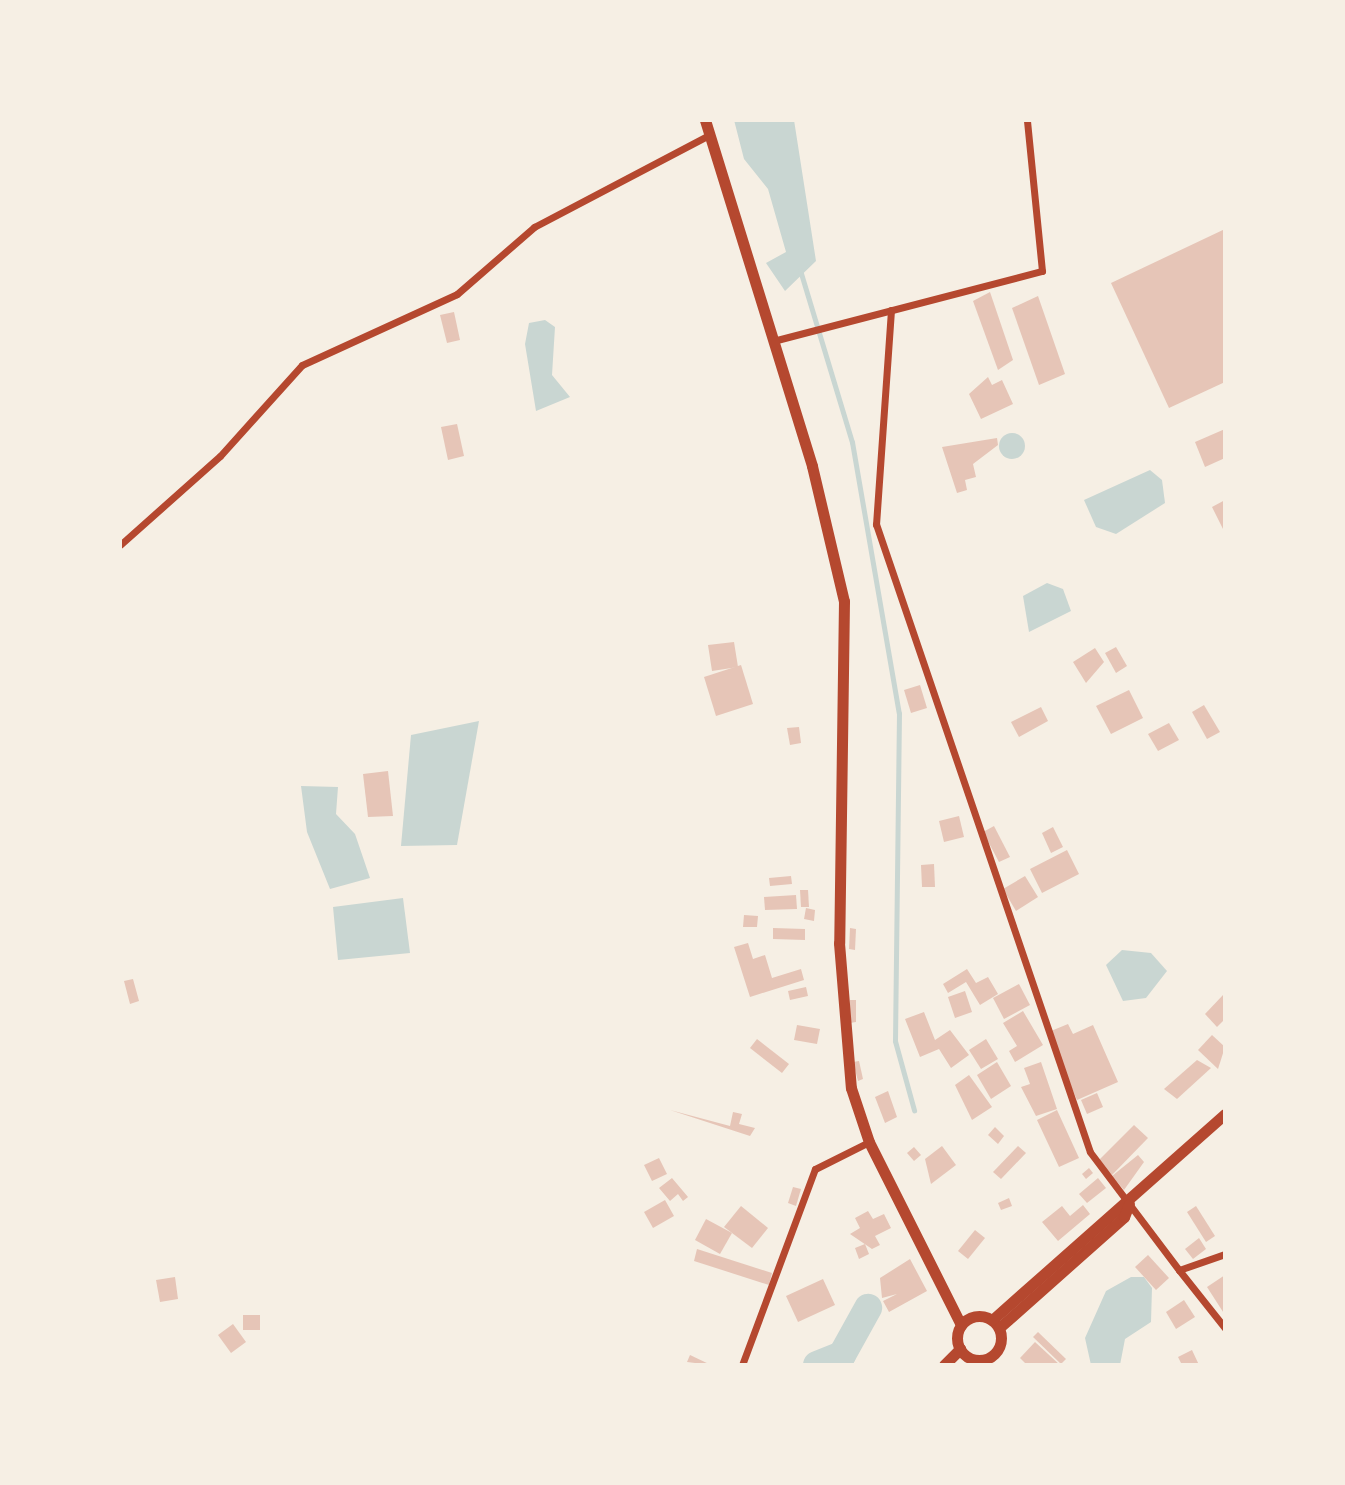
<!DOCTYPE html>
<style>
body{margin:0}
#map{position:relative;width:1345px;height:1485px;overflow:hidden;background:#f6efe4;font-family:Mulish,sans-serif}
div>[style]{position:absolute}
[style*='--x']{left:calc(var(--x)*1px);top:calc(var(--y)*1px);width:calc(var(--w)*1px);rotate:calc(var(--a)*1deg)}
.water>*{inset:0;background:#c9d6d2}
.round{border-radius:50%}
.stream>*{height:5px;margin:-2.5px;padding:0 2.5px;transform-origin:2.5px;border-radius:2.5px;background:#c9d6d2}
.river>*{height:28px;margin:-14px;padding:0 14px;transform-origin:14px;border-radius:14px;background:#c9d6d2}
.building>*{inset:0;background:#e6c5b7}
.minor>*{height:7px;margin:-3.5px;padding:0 3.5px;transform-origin:3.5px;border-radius:3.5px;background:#b5482f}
.trunk>*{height:11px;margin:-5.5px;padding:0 5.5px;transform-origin:5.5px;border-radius:5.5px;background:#b5482f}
.trunk>.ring{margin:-5.5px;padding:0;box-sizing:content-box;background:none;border:11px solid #b5482f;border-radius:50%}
span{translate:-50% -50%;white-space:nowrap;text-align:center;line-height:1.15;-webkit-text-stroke:6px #f6efe4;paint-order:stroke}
.frame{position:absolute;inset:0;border:122px solid #f6efe4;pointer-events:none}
</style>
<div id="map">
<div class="water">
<i style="clip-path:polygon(734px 120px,794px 120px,816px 261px,785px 291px,766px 263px,786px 252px,768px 189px,744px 159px)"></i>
<i style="clip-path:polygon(545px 320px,555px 327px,552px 375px,570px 397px,536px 411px,525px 344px,529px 323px)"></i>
<i class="round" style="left:999px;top:433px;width:26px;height:26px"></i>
<i style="clip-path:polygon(1150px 470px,1162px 480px,1165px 503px,1116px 534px,1096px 527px,1084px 500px)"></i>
<i style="clip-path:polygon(1047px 583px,1063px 589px,1071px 611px,1029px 632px,1023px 596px)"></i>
<i style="clip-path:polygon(479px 721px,457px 845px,401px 846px,411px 735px)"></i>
<i style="clip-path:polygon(301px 786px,338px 787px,336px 814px,355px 834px,370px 878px,330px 889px,307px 832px)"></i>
<i style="clip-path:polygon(403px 898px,410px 953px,338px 960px,333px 907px)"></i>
<i style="clip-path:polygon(1122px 950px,1151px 953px,1167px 971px,1146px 998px,1123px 1001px,1106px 965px)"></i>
<i style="clip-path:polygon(1131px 1277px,1144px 1277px,1152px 1288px,1151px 1322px,1125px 1339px,1120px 1365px,1091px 1365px,1085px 1338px,1106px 1291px)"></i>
</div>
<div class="stream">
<i style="--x:800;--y:270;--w:180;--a:73.2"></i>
<i style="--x:852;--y:442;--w:275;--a:80.2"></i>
<i style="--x:899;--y:713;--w:328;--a:90.7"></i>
<i style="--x:895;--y:1041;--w:72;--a:74.6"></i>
</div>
<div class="river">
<i style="--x:817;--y:1365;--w:27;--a:-22"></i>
<i style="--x:842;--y:1355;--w:54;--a:-61"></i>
</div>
<div class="building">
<i style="clip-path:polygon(1225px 229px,1225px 382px,1169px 408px,1111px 283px)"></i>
<i style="clip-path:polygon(990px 292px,1013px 360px,998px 370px,973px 301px)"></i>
<i style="clip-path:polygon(1038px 296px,1065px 374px,1039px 385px,1012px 308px)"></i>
<i style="clip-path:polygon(454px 312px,460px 340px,447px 343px,440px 315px)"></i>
<i style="clip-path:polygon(988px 377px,992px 385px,1002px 380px,1013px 404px,981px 419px,969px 394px)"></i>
<i style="clip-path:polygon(457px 424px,464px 456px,448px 460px,441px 427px)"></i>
<i style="clip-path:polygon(1225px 429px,1225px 458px,1205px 467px,1195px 442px)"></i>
<i style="clip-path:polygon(997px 438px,998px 445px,973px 464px,976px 477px,965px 480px,967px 490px,957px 493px,942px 447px)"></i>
<i style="clip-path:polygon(1225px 500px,1225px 533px,1212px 507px)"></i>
<i style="clip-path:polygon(734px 642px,738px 667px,712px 671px,708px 645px)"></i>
<i style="clip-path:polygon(1116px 647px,1127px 666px,1116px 673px,1105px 653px)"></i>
<i style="clip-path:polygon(1095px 648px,1104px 662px,1086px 683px,1073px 662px)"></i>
<i style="clip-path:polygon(741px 665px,753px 704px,716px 716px,704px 677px)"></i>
<i style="clip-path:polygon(920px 685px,927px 708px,911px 713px,904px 690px)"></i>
<i style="clip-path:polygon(1129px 690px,1143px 718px,1111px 734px,1096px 706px)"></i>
<i style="clip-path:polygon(1204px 705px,1220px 732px,1207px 739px,1192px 712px)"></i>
<i style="clip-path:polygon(1041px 707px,1048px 721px,1019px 737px,1011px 722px)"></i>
<i style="clip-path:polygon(1169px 723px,1179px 740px,1158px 751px,1148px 734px)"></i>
<i style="clip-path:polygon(799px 727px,801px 743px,790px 745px,787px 728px)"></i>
<i style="clip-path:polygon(388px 771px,393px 816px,368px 817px,363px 774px)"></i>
<i style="clip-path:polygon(959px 816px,964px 837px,944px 842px,939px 821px)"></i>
<i style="clip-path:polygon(994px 826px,1010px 857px,999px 862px,983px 832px)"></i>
<i style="clip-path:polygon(1053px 827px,1063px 847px,1051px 853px,1042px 833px)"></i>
<i style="clip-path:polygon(1067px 850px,1079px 874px,1042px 893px,1030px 869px)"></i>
<i style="clip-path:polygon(934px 864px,935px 887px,922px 887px,921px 865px)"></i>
<i style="clip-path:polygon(791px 876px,792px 884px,770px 886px,769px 878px)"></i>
<i style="clip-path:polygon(1025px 876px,1038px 897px,1016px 911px,1003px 889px)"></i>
<i style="clip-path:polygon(800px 890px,808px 890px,809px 907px,801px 907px)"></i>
<i style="clip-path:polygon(796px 895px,797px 909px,765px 910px,764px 897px)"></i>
<i style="clip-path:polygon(806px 908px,815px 910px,814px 921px,804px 919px)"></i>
<i style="clip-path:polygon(744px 915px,758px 916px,757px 927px,743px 927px)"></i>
<i style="clip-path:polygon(773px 928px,805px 929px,805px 940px,773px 939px)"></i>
<i style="clip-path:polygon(850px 928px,856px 929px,855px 950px,849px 949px)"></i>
<i style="clip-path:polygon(748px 943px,753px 959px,765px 955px,772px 978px,801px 969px,804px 980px,750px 997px,734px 947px)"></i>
<i style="clip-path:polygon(967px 969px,976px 983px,988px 977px,998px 994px,980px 1005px,966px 982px,948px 993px,943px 984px)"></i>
<i style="clip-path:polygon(133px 979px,139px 1001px,130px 1004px,124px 981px)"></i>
<i style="clip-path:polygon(1019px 984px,1030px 1005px,1004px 1019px,993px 998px)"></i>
<i style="clip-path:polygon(806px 987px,808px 996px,790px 1000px,788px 991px)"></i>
<i style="clip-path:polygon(965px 991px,972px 1012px,955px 1018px,948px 997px)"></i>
<i style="clip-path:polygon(1223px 995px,1225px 1019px,1217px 1027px,1205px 1014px)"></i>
<i style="clip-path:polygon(850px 1000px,856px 1000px,856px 1022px,850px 1023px)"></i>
<i style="clip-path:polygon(1023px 1011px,1043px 1045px,1015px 1062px,1009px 1051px,1017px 1046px,1003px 1023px)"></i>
<i style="clip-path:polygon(924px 1012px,935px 1040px,950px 1030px,969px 1055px,951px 1068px,939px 1049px,920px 1057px,905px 1019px)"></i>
<i style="clip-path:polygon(1068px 1024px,1073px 1034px,1093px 1025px,1118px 1082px,1077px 1100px,1052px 1043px,1051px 1031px)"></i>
<i style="clip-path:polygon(797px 1025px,820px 1029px,817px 1044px,794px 1040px)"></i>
<i style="clip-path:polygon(1212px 1035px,1225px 1047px,1218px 1069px,1198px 1050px)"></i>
<i style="clip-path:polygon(757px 1039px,789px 1064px,782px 1073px,750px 1048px)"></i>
<i style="clip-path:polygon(986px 1039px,998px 1059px,981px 1069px,969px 1050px)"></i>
<i style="clip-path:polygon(1197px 1060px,1211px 1068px,1177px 1099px,1164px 1089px)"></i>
<i style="clip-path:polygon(859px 1061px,863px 1079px,858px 1081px,853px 1062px)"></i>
<i style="clip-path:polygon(997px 1062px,1011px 1086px,991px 1099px,977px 1075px)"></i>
<i style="clip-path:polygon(1041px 1062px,1057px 1109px,1036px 1116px,1021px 1087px,1030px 1084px,1024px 1068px)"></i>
<i style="clip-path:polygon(969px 1075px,992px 1107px,972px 1120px,955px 1085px)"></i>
<i style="clip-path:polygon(888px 1091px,897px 1117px,885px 1123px,875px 1097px)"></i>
<i style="clip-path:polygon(1097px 1093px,1103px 1107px,1087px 1114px,1081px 1100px)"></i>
<i style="clip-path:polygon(670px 1110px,730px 1126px,733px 1112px,742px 1114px,739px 1124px,755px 1128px,750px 1136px)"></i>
<i style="clip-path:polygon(1057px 1110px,1079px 1158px,1059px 1167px,1037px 1120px)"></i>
<i style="clip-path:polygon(1134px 1125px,1148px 1138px,1112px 1175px,1098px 1161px)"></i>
<i style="clip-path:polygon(995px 1127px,1004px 1136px,998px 1144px,988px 1135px)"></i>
<i style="clip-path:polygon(942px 1146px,956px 1165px,931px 1184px,925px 1159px)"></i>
<i style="clip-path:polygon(1018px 1146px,1026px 1153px,1001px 1179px,993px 1172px)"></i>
<i style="clip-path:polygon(914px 1147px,921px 1155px,914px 1161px,907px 1153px)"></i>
<i style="clip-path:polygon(1138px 1155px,1144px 1162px,1124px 1190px,1112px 1176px)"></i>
<i style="clip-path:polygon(659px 1158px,667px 1174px,652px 1181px,644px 1165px)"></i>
<i style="clip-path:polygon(1089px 1168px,1093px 1173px,1086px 1179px,1082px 1174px)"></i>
<i style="clip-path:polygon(672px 1178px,688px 1197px,683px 1201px,678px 1194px,670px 1201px,659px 1188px)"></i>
<i style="clip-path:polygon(1098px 1178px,1106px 1188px,1087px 1203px,1079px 1194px)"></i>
<i style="clip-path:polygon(793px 1187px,801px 1189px,796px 1206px,788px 1203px)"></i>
<i style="clip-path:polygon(1009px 1198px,1012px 1206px,1001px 1210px,998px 1203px)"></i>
<i style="clip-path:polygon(665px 1200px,674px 1216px,653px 1228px,644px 1212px)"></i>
<i style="clip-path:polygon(1083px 1205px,1090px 1214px,1058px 1241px,1042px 1222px,1062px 1206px,1070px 1216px)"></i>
<i style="clip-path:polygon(741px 1206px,768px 1228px,752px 1248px,724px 1227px)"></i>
<i style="clip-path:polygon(1196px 1206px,1215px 1236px,1206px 1242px,1187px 1212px)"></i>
<i style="clip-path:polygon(868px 1211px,873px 1219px,884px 1214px,891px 1228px,875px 1236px,880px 1245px,872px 1249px,850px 1234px,860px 1228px,855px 1218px)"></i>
<i style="clip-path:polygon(706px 1219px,732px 1233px,720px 1254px,695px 1240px)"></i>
<i style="clip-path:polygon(975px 1230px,985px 1238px,968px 1259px,958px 1251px)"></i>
<i style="clip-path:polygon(1199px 1238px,1206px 1249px,1193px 1259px,1185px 1249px)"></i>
<i style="clip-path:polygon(865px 1244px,869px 1254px,859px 1259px,855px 1248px)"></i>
<i style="clip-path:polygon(697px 1249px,772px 1273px,769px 1285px,694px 1261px)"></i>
<i style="clip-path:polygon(1148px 1255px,1169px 1278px,1156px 1290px,1135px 1267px)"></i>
<i style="clip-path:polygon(910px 1259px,927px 1291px,889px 1312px,883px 1301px,897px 1294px,882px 1298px,880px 1278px)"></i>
<i style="clip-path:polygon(1225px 1275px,1225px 1315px,1207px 1287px)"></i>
<i style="clip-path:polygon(175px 1277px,178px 1299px,160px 1302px,156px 1280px)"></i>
<i style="clip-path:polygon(823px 1279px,835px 1305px,798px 1322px,786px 1296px)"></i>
<i style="clip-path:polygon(1184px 1300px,1195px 1317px,1176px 1329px,1166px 1312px)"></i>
<i style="clip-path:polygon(243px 1315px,260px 1315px,260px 1330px,243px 1330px)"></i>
<i style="clip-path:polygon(233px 1324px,246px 1342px,231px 1353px,218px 1335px)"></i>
<i style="clip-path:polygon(1038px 1332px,1066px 1359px,1061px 1364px,1033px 1337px)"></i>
<i style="clip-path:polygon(1035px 1342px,1060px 1365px,1027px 1365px,1020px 1358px)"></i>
<i style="clip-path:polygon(1192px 1350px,1199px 1365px,1182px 1365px,1178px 1357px)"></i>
<i style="clip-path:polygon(690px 1355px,711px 1365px,687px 1362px)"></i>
</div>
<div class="minor">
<i style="--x:891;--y:310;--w:215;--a:94"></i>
<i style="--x:876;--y:524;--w:663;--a:71.18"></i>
<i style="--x:1090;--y:1152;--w:148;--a:53"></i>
<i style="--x:1179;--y:1270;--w:49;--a:-19.2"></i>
<i style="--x:773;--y:341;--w:278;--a:-14.6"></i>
<i style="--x:1042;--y:271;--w:152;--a:-95.7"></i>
<i style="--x:120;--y:545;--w:134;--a:-41.7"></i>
<i style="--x:220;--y:456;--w:122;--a:-48"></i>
<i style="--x:302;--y:365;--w:170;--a:-24.6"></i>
<i style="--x:457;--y:294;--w:102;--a:-41"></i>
<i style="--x:534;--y:227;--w:198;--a:-27.7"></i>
<i style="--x:1179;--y:1270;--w:74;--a:51.6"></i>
<i style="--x:742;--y:1365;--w:209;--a:-69.6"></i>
<i style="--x:815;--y:1169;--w:60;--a:-26.6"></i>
</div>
<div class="trunk">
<i style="--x:705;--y:120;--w:362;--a:72.8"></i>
<i style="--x:812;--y:466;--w:139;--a:76.7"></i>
<i style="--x:844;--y:601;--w:342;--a:90.8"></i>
<i style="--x:839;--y:943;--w:145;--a:85.3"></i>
<i style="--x:851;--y:1088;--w:57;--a:71.6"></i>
<i style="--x:869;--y:1142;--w:205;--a:63.3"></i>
<i class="ring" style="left:957px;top:1316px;width:33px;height:33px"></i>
<i style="--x:992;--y:1320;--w:311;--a:-41.5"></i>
<i style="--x:999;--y:1328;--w:167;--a:-41.6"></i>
<i style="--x:1124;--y:1217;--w:14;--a:-69"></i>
<i style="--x:944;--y:1365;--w:23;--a:-45"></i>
</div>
<div class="frame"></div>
</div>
